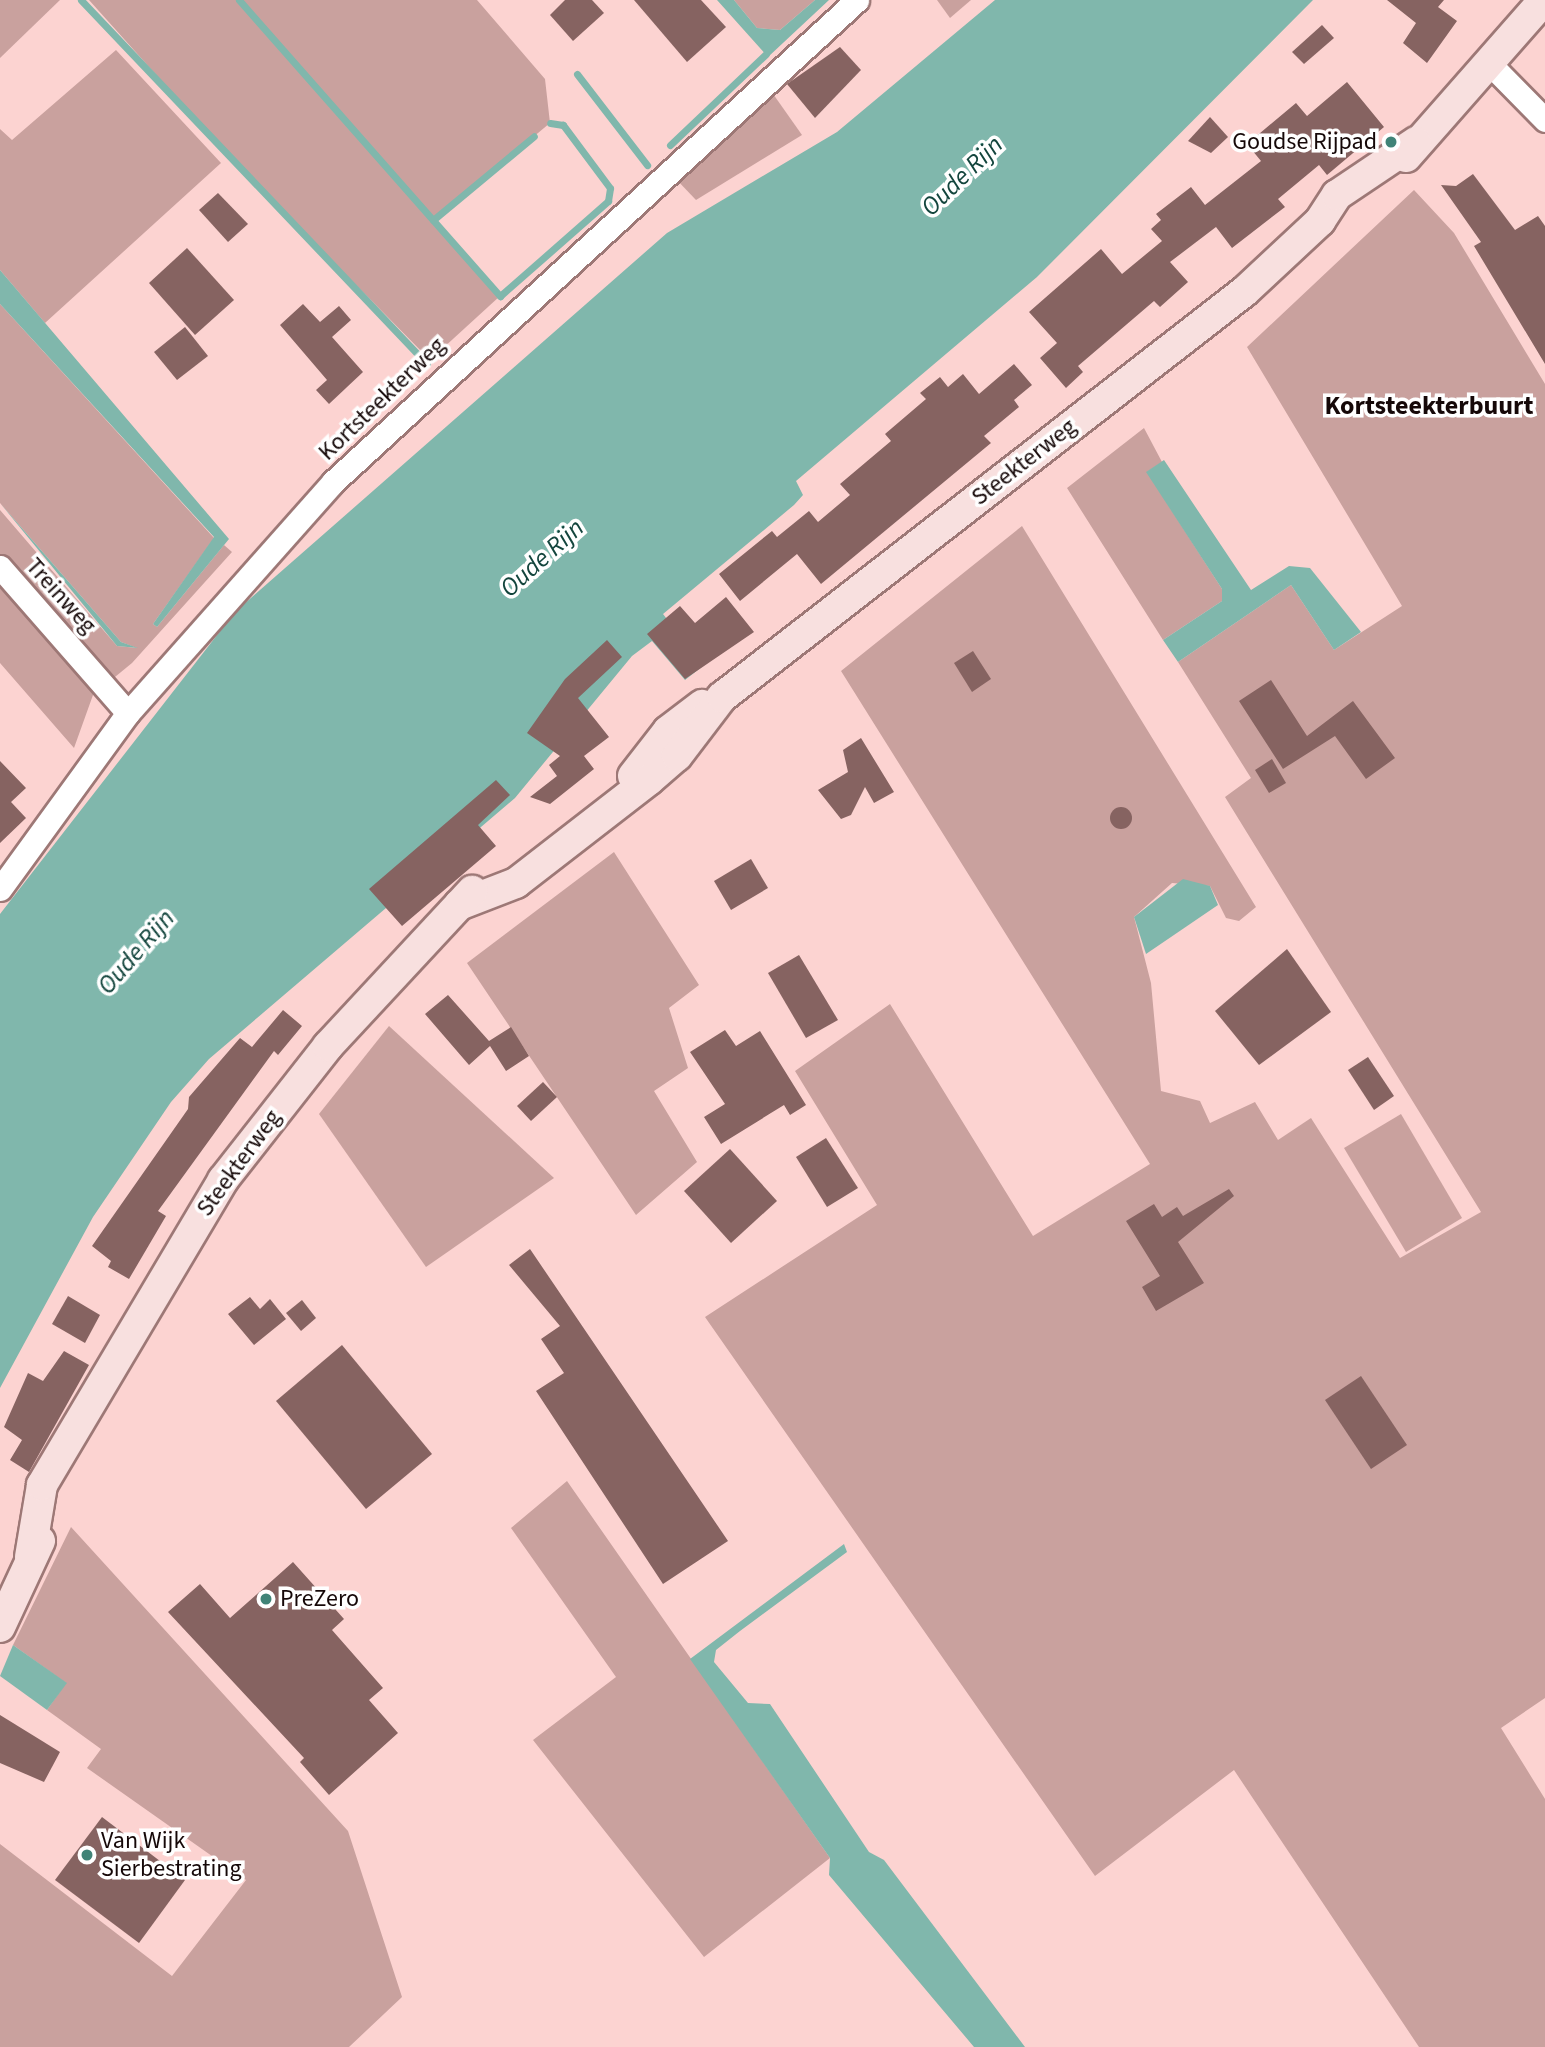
<!DOCTYPE html>
<style>
body{margin:0}
#map{position:relative;width:1545px;height:2047px;overflow:hidden;background:#fcd3d1;font-family:"Source Sans 3",sans-serif}
div>[style]{position:absolute}
[style*='--x']{left:calc(var(--x)*1px);top:calc(var(--y)*1px);width:calc(var(--w)*1px);rotate:calc(var(--a)*1deg)}
.green>*{inset:0;background:#c9a19e}
.water>*{inset:0;background:#80b7ac}
.stream>*{height:7px;margin:-3.5px;padding:0 3.5px;transform-origin:3.5px;border-radius:3.5px;background:#80b7ac}
.building>*{inset:0;background:#866361}
.round{border-radius:50%}
.roads{filter:drop-shadow(2px 0 #9d7876) drop-shadow(-2px 0 #9d7876) drop-shadow(0 2px #9d7876) drop-shadow(0 -2px #9d7876)}
.minor>*{height:23px;margin:-11.5px;padding:0 11.5px;transform-origin:11.5px;border-radius:11.5px;background:#fff}
.major>*{height:30px;margin:-15px;padding:0 15px;transform-origin:15px;border-radius:15px;background:#f8e0df}
.dots>*{width:19px;height:19px;translate:-50% -50%;box-sizing:border-box;border:4px solid #fff;border-radius:50%}
span{translate:-50% -50%;white-space:nowrap;text-align:center;line-height:1.15;-webkit-text-stroke:7px #fff;paint-order:stroke}
.poi-label{font-size:24px;color:#150808}
.right{translate:-100% -50%;text-align:right}
.left{translate:0 -50%;text-align:left}
.street-label{font-size:24px;color:#150808}
.water-label{font-size:26px;color:#13453d;font-style:italic}
.neighbourhood-label{font-size:26px;color:#150808;font-weight:700}
</style>
<div id="map">
<div class="green">
<i style="clip-path:polygon(0 0,60px 0,0 58px)"></i>
<i style="clip-path:polygon(89px 0,236px 0,360px 138px,240px 0,477px 0,545px 79px,550px 123px,434px 220px,500px 296px,430px 360px,229px 156px)"></i>
<i style="clip-path:polygon(734px 0,815px 0,780px 30px,757px 28px)"></i>
<i style="clip-path:polygon(937px 0,971px 0,950px 18px)"></i>
<i style="clip-path:polygon(116px 50px,221px 163px,45px 323px,0 270px,0 129px,12px 140px)"></i>
<i style="clip-path:polygon(771px 91px,802px 135px,696px 200px,675px 178px)"></i>
<i style="clip-path:polygon(1414px 190px,1454px 233px,1545px 384px,1545px 1698px,1501px 1728px,1545px 1799px,1545px 2047px,1419px 2047px,1234px 1770px,1095px 1876px,705px 1317px,877px 1205px,795px 1071px,890px 1004px,1033px 1236px,1150px 1164px,841px 671px,1022px 526px,1256px 907px,1239px 921px,1226px 918px,1210px 886px,1172px 883px,1134px 917px,1151px 983px,1161px 1091px,1200px 1101px,1210px 1123px,1255px 1102px,1278px 1140px,1311px 1118px,1400px 1258px,1481px 1212px,1225px 797px,1251px 778px,1178px 662px,1291px 585px,1334px 650px,1402px 606px,1247px 347px)"></i>
<i style="clip-path:polygon(0 304px,214px 538px,153px 624px,157px 627px,224px 545px,232px 552px,132px 663px,93px 695px,74px 748px,0 663px,0 510px,117px 646px,137px 648px,121px 642px,0 503px)"></i>
<i style="clip-path:polygon(1144px 428px,1162px 462px,1147px 472px,1222px 589px,1222px 601px,1163px 640px,1067px 488px)"></i>
<i style="clip-path:polygon(614px 852px,699px 985px,669px 1008px,688px 1068px,654px 1091px,697px 1162px,636px 1215px,467px 963px)"></i>
<i style="clip-path:polygon(389px 1026px,554px 1178px,426px 1267px,319px 1114px)"></i>
<i style="clip-path:polygon(1401px 1114px,1462px 1218px,1406px 1252px,1344px 1148px)"></i>
<i style="clip-path:polygon(567px 1481px,830px 1858px,704px 1957px,533px 1740px,616px 1677px,511px 1528px)"></i>
<i style="clip-path:polygon(71px 1527px,348px 1831px,402px 1997px,349px 2047px,0 2047px,0 1844px,172px 1976px,246px 1880px,87px 1768px,101px 1749px,47px 1710px,66px 1683px,13px 1645px)"></i>
</div>
<div class="water">
<i style="clip-path:polygon(717px 0,734px 0,757px 28px,780px 30px,815px 0,829px 0,768px 57px)"></i>
<i style="clip-path:polygon(995px 0,1313px 0,1037px 277px,796px 481px,803px 495px,794px 505px,663px 614px,703px 666px,685px 680px,652px 641px,632px 656px,515px 798px,209px 1059px,171px 1102px,93px 1217px,0 1388px,0 914px,235px 612px,667px 233px,837px 132px)"></i>
<i style="clip-path:polygon(0 270px,229px 539px,157px 627px,153px 624px,214px 537px,0 304px)"></i>
<i style="clip-path:polygon(1164px 460px,1251px 590px,1289px 566px,1310px 568px,1361px 632px,1334px 650px,1291px 585px,1178px 662px,1163px 640px,1222px 601px,1222px 589px,1146px 472px)"></i>
<i style="clip-path:polygon(0 503px,121px 642px,138px 648px,117px 646px)"></i>
<i style="clip-path:polygon(1183px 879px,1210px 886px,1218px 905px,1146px 954px,1134px 917px)"></i>
<i style="clip-path:polygon(844px 1544px,847px 1552px,740px 1631px,716px 1650px,714px 1662px,748px 1703px,770px 1704px,869px 1852px,884px 1860px,1025px 2047px,974px 2047px,829px 1875px,830px 1858px,690px 1659px)"></i>
<i style="clip-path:polygon(13px 1645px,67px 1683px,47px 1710px,0 1676px)"></i>
</div>
<div class="stream">
<i style="--x:81;--y:0;--w:502;--a:46.45"></i>
<i style="--x:239;--y:0;--w:395;--a:48.6"></i>
<i style="--x:500;--y:296;--w:144;--a:-41.3"></i>
<i style="--x:608;--y:201;--w:13;--a:-81"></i>
<i style="--x:610;--y:188;--w:79;--a:-126.7"></i>
<i style="--x:563;--y:125;--w:13;--a:-171"></i>
<i style="--x:577;--y:74;--w:115;--a:52.4"></i>
<i style="--x:670;--y:145;--w:132;--a:-43.5"></i>
<i style="--x:433;--y:220;--w:131;--a:-39.7"></i>
</div>
<div class="building">
<i style="clip-path:polygon(565px 0,592px 0,604px 13px,573px 41px,550px 15px)"></i>
<i style="clip-path:polygon(634px 0,701px 0,726px 27px,687px 62px)"></i>
<i style="clip-path:polygon(1387px 0,1444px 0,1438px 7px,1457px 21px,1427px 63px,1403px 43px,1416px 23px)"></i>
<i style="clip-path:polygon(1322px 25px,1334px 38px,1304px 64px,1292px 52px)"></i>
<i style="clip-path:polygon(840px 47px,861px 70px,815px 118px,787px 84px)"></i>
<i style="clip-path:polygon(1347px 82px,1384px 127px,1327px 175px,1319px 165px,1278px 199px,1285px 207px,1232px 248px,1216px 227px,1170px 262px,1188px 282px,1160px 307px,1154px 301px,1078px 366px,1083px 372px,1066px 388px,1040px 358px,1057px 343px,1029px 312px,1101px 249px,1122px 274px,1162px 241px,1151px 229px,1161px 220px,1156px 214px,1191px 187px,1205px 205px,1261px 161px,1247px 144px,1296px 103px,1307px 116px)"></i>
<i style="clip-path:polygon(1210px 117px,1228px 137px,1211px 153px,1188px 141px)"></i>
<i style="clip-path:polygon(1473px 174px,1515px 230px,1538px 216px,1545px 226px,1545px 364px,1474px 246px,1481px 242px,1441px 185px,1456px 186px)"></i>
<i style="clip-path:polygon(218px 193px,248px 224px,228px 242px,199px 210px)"></i>
<i style="clip-path:polygon(187px 248px,234px 300px,195px 335px,149px 283px)"></i>
<i style="clip-path:polygon(303px 304px,320px 322px,339px 306px,351px 320px,332px 337px,363px 372px,329px 404px,316px 390px,327px 380px,280px 325px)"></i>
<i style="clip-path:polygon(185px 327px,208px 356px,177px 380px,154px 352px)"></i>
<i style="clip-path:polygon(1014px 364px,1032px 385px,1014px 400px,1019px 407px,984px 436px,991px 443px,821px 584px,797px 554px,740px 601px,719px 574px,772px 531px,777px 537px,809px 511px,818px 522px,850px 495px,840px 484px,891px 441px,885px 434px,926px 399px,920px 393px,940px 377px,948px 387px,963px 374px,979px 394px)"></i>
<i style="clip-path:polygon(726px 597px,754px 632px,685px 679px,647px 634px,680px 606px,695px 623px)"></i>
<i style="clip-path:polygon(607px 640px,622px 657px,578px 698px,609px 737px,584px 756px,594px 769px,550px 804px,530px 797px,557px 776px,549px 765px,560px 756px,527px 733px,565px 679px)"></i>
<i style="clip-path:polygon(973px 651px,991px 679px,972px 692px,954px 663px)"></i>
<i style="clip-path:polygon(1271px 680px,1307px 736px,1353px 701px,1395px 758px,1366px 779px,1335px 736px,1283px 769px,1239px 701px)"></i>
<i style="clip-path:polygon(861px 738px,894px 792px,874px 803px,865px 787px,851px 815px,841px 819px,818px 790px,848px 772px,843px 750px)"></i>
<i style="clip-path:polygon(1272px 759px,1286px 783px,1269px 793px,1255px 770px)"></i>
<i style="clip-path:polygon(0 761px,26px 788px,11px 802px,26px 818px,0 843px)"></i>
<i style="clip-path:polygon(496px 780px,510px 795px,478px 825px,496px 846px,402px 926px,369px 889px)"></i>
<i class="round" style="left:1110px;top:807px;width:22px;height:22px"></i>
<i style="clip-path:polygon(751px 859px,768px 888px,731px 910px,714px 881px)"></i>
<i style="clip-path:polygon(1287px 949px,1331px 1012px,1259px 1065px,1215px 1011px)"></i>
<i style="clip-path:polygon(799px 955px,838px 1020px,806px 1038px,768px 973px)"></i>
<i style="clip-path:polygon(448px 995px,489px 1041px,511px 1027px,529px 1056px,506px 1071px,490px 1046px,469px 1065px,425px 1014px)"></i>
<i style="clip-path:polygon(283px 1010px,302px 1026px,278px 1055px,274px 1051px,158px 1211px,166px 1216px,129px 1279px,108px 1267px,111px 1261px,92px 1246px,188px 1109px,189px 1097px,240px 1038px,252px 1047px)"></i>
<i style="clip-path:polygon(725px 1030px,736px 1046px,760px 1031px,806px 1105px,790px 1115px,784px 1105px,721px 1144px,704px 1117px,725px 1104px,690px 1052px)"></i>
<i style="clip-path:polygon(1368px 1057px,1394px 1096px,1374px 1110px,1348px 1070px)"></i>
<i style="clip-path:polygon(543px 1082px,557px 1097px,531px 1121px,517px 1106px)"></i>
<i style="clip-path:polygon(826px 1138px,858px 1188px,827px 1207px,796px 1157px)"></i>
<i style="clip-path:polygon(730px 1149px,777px 1201px,731px 1243px,684px 1191px)"></i>
<i style="clip-path:polygon(1229px 1189px,1234px 1196px,1178px 1242px,1204px 1283px,1156px 1311px,1142px 1287px,1160px 1276px,1126px 1221px,1154px 1204px,1162px 1217px,1177px 1207px,1183px 1216px)"></i>
<i style="clip-path:polygon(530px 1249px,728px 1541px,663px 1584px,536px 1391px,564px 1373px,541px 1339px,560px 1326px,509px 1265px)"></i>
<i style="clip-path:polygon(68px 1296px,100px 1315px,85px 1343px,52px 1324px)"></i>
<i style="clip-path:polygon(250px 1297px,260px 1309px,270px 1299px,286px 1319px,254px 1345px,228px 1314px)"></i>
<i style="clip-path:polygon(302px 1300px,316px 1318px,301px 1331px,286px 1313px)"></i>
<i style="clip-path:polygon(342px 1345px,432px 1454px,366px 1509px,276px 1401px)"></i>
<i style="clip-path:polygon(64px 1351px,89px 1365px,29px 1472px,10px 1460px,22px 1440px,4px 1427px,28px 1373px,43px 1381px)"></i>
<i style="clip-path:polygon(1361px 1376px,1407px 1445px,1371px 1469px,1325px 1400px)"></i>
<i style="clip-path:polygon(293px 1562px,344px 1619px,332px 1630px,383px 1688px,369px 1700px,398px 1733px,329px 1795px,300px 1762px,304px 1758px,168px 1612px,200px 1584px,230px 1618px)"></i>
<i style="clip-path:polygon(0 1715px,60px 1752px,44px 1782px,0 1763px)"></i>
<i style="clip-path:polygon(102px 1817px,185px 1880px,139px 1943px,55px 1880px)"></i>
</div>
<div class="roads">
<div class="minor">
<i style="--x:1489;--y:63;--w:80;--a:45.5"></i>
<i style="--x:0;--y:567;--w:194;--a:48.8"></i>
<i style="--x:0;--y:889;--w:218;--a:-54"></i>
<i style="--x:128;--y:713;--w:309;--a:-48.4"></i>
<i style="--x:333;--y:482;--w:712;--a:-42.61"></i>
</div>
<div class="major">
<i style="--x:1406;--y:157;--w:209;--a:-48.7"></i>
<i style="--x:633;--y:776;--w:57;--a:-52.1"></i>
<i style="--x:668;--y:731;--w:43;--a:-37.4"></i>
<i style="--x:459;--y:905;--w:61;--a:-21.1"></i>
<i style="--x:516;--y:883;--w:168;--a:-37.8"></i>
<i style="--x:649;--y:780;--w:37;--a:-41"></i>
<i style="--x:677;--y:756;--w:74;--a:-52.7"></i>
<i style="--x:722;--y:697;--w:662;--a:-37.82"></i>
<i style="--x:1245;--y:291;--w:103;--a:-43"></i>
<i style="--x:1320;--y:221;--w:31;--a:-57"></i>
<i style="--x:1337;--y:195;--w:95;--a:-33.9"></i>
<i style="--x:30;--y:1557;--w:73;--a:-80.5"></i>
<i style="--x:42;--y:1485;--w:355;--a:-59.3"></i>
<i style="--x:223;--y:1180;--w:170;--a:-51.9"></i>
<i style="--x:328;--y:1046;--w:212;--a:-47.1"></i>
<i style="--x:0;--y:1627;--w:95;--a:-65.1"></i>
</div>
</div>
<div class="dots">
<i style="left:1391px;top:142px;background:#408377"></i>
<i style="left:266px;top:1599px;background:#408377"></i>
<i style="left:87px;top:1855px;background:#408377"></i>
</div>
<div class="poi-label">
<span class="right" style="left:1377px;top:142px">Goudse Rijpad</span>
<span class="left" style="left:280px;top:1599px">PreZero</span>
<span class="left" style="left:101px;top:1855px">Van Wijk<br>Sierbestrating</span>
</div>
<div class="street-label">
<span style="left:382px;top:399px;rotate:-44deg">Kortsteekterweg</span>
<span style="left:1024px;top:462px;rotate:-38deg">Steekterweg</span>
<span style="left:61px;top:596px;rotate:48deg">Treinweg</span>
<span style="left:239px;top:1163px;rotate:-54deg">Steekterweg</span>
</div>
<div class="water-label">
<span style="left:962px;top:176px;rotate:-44deg">Oude Rijn</span>
<span style="left:542px;top:558px;rotate:-42deg">Oude Rijn</span>
<span style="left:136px;top:952px;rotate:-49deg">Oude Rijn</span>
</div>
<div class="neighbourhood-label">
<span style="left:1429px;top:406px">Kortsteekterbuurt</span>
</div>
</div>
